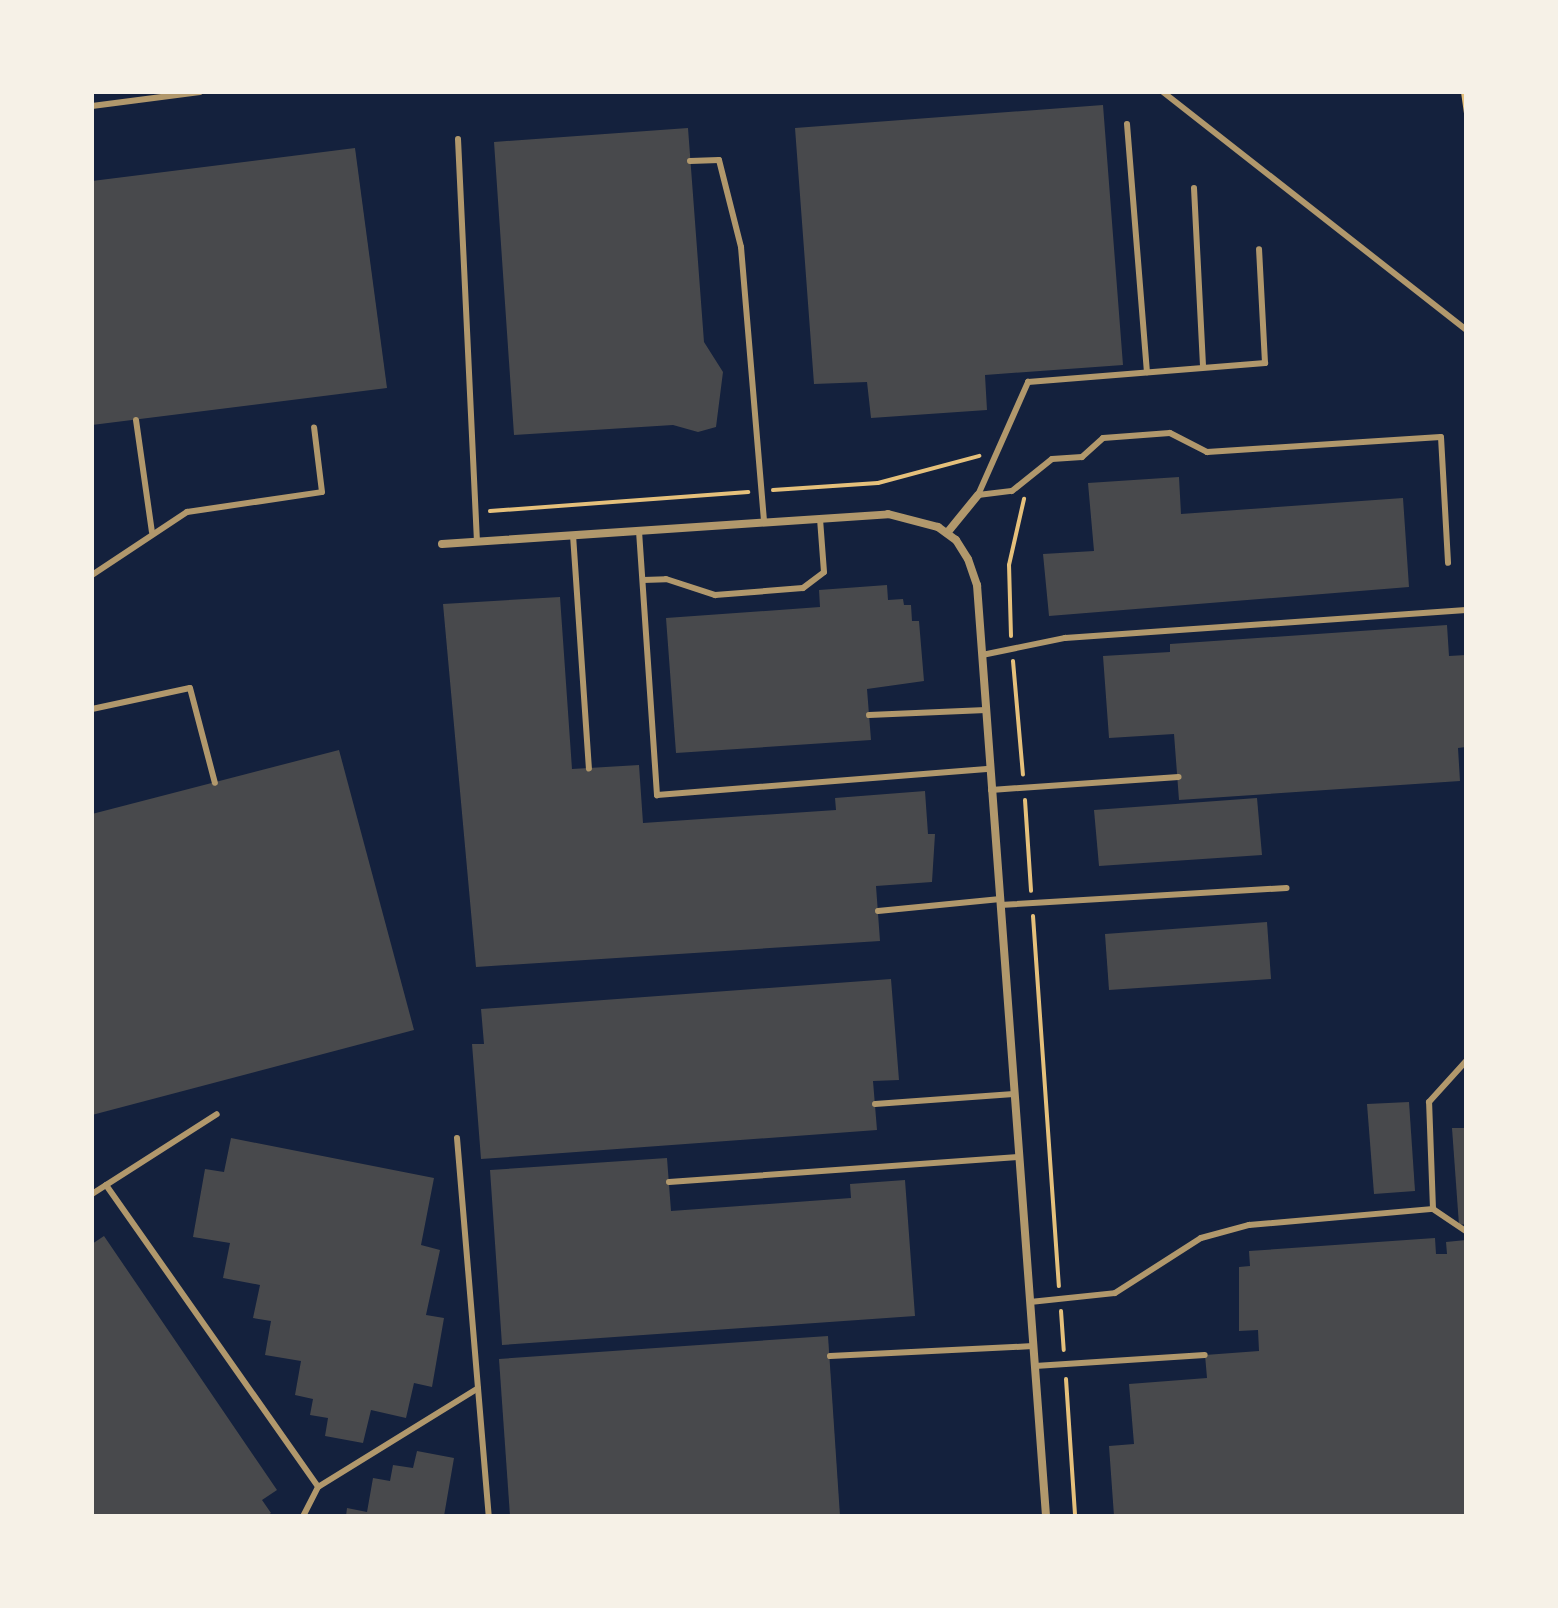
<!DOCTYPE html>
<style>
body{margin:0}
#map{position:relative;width:1558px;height:1608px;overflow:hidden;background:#14213d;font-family:"DM Sans",sans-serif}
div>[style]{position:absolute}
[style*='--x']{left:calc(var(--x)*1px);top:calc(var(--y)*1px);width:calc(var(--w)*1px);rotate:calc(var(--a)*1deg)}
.building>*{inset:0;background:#48494c}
.path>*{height:4px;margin:-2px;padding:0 2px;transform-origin:2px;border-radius:2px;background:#e5c07b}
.service>*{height:6px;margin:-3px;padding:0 3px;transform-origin:3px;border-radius:3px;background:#b1986c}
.minor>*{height:8px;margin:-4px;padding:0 4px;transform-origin:4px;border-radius:4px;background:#b1986c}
span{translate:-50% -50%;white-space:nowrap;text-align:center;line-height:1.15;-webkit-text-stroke:6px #f6f1e7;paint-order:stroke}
.frame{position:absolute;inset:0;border:94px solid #f6f1e7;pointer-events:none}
</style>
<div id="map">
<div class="building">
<i style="clip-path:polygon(1103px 105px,1123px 365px,985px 375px,987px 410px,871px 418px,867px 382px,814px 384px,795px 128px)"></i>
<i style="clip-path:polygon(688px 128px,704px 342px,723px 372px,716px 427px,698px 432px,673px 425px,514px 435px,494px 142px)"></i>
<i style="clip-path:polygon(355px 148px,387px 388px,92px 425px,92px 181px)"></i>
<i style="clip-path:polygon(1179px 477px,1181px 514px,1403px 498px,1409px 587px,1049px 616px,1043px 554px,1094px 551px,1088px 483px)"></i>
<i style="clip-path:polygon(887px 585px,888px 600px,903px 599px,904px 605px,911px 605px,912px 621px,919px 621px,924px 681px,867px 689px,871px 740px,676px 753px,666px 618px,820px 607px,819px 590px)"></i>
<i style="clip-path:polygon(560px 597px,572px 769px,639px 765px,643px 823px,836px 810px,835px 798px,925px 791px,928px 834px,935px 834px,932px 882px,876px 886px,880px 941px,476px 967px,443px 604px)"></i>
<i style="clip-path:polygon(1447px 625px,1449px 656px,1466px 655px,1466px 747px,1458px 748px,1460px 781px,1179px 800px,1174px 734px,1109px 738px,1103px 656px,1170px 652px,1170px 644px)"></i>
<i style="clip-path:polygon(339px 750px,414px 1030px,92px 1115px,92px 814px)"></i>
<i style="clip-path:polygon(1257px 798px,1262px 855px,1099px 866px,1094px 810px)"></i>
<i style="clip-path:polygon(1267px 922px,1271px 979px,1109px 990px,1105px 934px)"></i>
<i style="clip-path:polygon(891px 979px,899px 1080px,873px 1081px,877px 1130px,481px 1159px,472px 1044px,484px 1044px,481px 1009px)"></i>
<i style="clip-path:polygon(1409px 1102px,1415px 1191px,1374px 1194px,1367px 1104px)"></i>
<i style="clip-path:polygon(1452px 1128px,1466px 1128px,1466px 1224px,1459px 1225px)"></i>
<i style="clip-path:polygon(231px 1138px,434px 1178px,421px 1245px,440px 1250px,426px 1315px,444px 1318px,432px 1387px,414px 1383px,406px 1418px,371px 1410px,363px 1443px,325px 1436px,328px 1418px,310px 1415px,313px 1399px,295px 1395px,301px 1361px,265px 1355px,271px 1321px,253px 1318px,260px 1285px,223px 1278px,230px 1243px,193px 1237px,205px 1169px,224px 1172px)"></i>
<i style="clip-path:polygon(667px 1158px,671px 1211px,851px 1198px,850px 1184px,905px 1180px,915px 1316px,502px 1345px,490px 1170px)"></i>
<i style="clip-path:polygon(104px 1236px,277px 1490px,262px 1500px,271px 1513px,267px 1516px,92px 1516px,92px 1244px)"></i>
<i style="clip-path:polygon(1435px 1238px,1436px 1254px,1447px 1254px,1446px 1242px,1466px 1240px,1466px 1516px,1114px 1516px,1109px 1446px,1134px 1444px,1129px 1384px,1207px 1378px,1205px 1355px,1259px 1351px,1258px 1330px,1239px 1331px,1239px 1267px,1250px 1266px,1249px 1251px)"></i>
<i style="clip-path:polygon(828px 1336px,840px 1516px,510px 1516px,499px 1359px)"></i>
<i style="clip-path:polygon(417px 1451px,454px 1458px,444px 1516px,346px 1516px,347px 1508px,367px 1512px,373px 1478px,390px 1481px,393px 1465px,413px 1468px)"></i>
</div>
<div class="path">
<i style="--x:1463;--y:92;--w:22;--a:82"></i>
<i style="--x:773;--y:490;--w:105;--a:-3.8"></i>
<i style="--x:878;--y:483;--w:105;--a:-15"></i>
<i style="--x:490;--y:511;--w:259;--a:-4.2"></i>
<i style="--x:1011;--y:636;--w:71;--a:-91.6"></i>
<i style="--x:1009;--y:565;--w:68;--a:-77.2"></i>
<i style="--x:1013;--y:661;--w:114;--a:85"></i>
<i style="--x:1025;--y:800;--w:91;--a:86.2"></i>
<i style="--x:1033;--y:916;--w:371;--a:86"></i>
<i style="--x:1061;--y:1311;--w:39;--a:86"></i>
<i style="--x:1066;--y:1379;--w:137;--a:86.2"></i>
</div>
<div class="service">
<i style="--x:1163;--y:92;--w:385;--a:38.1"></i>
<i style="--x:92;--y:106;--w:109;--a:-7.4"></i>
<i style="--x:1127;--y:124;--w:249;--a:85.4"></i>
<i style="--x:458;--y:139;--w:403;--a:87.3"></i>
<i style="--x:690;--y:161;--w:29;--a:-2"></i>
<i style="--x:719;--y:160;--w:90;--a:75.8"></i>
<i style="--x:741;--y:247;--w:276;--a:85.2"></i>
<i style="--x:1194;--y:188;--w:179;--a:87.1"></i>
<i style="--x:136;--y:420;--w:113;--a:81.9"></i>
<i style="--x:978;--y:495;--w:34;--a:-7"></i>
<i style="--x:1012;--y:491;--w:51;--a:-38.7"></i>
<i style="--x:1052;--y:459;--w:30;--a:-4"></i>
<i style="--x:1082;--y:457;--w:28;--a:-42"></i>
<i style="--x:1103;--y:438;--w:67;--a:-4.3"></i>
<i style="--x:1170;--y:433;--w:42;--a:27.2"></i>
<i style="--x:1207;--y:452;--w:234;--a:-3.7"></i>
<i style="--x:1441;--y:437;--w:126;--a:86.8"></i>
<i style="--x:978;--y:495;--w:124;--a:-66.1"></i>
<i style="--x:1028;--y:382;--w:238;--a:-4.6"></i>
<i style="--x:1265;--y:363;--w:114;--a:-93"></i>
<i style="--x:639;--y:531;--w:265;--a:86.1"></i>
<i style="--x:657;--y:795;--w:334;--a:-4.5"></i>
<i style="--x:573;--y:535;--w:234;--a:86.1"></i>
<i style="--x:92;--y:575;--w:114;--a:-33.6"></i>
<i style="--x:187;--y:512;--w:136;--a:-8.4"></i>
<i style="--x:322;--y:492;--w:65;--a:-97"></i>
<i style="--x:643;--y:580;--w:23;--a:-2"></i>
<i style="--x:666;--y:579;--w:52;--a:18.1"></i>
<i style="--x:715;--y:595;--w:88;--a:-4.5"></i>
<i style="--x:803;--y:588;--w:26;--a:-37"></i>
<i style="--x:824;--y:572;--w:53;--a:-94.3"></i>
<i style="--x:982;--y:655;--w:85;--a:-11.6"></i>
<i style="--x:1065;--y:638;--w:402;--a:-4"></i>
<i style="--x:92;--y:709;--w:100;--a:-12.1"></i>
<i style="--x:190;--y:688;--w:98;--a:75.3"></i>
<i style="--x:869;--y:715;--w:117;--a:-2.4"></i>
<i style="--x:991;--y:790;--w:188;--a:-4"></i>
<i style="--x:1000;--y:905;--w:287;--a:-3.4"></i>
<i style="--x:878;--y:911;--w:123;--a:-5.6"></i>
<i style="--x:875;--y:1104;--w:139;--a:-4.1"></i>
<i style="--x:457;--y:1138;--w:379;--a:85.2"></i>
<i style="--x:669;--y:1182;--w:351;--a:-4.1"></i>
<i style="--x:106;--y:1185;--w:369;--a:54.9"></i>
<i style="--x:318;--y:1487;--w:33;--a:117"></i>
<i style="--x:92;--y:1194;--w:148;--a:-32.6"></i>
<i style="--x:1433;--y:1209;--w:107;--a:-92.1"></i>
<i style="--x:1429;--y:1102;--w:55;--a:-47.9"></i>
<i style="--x:1030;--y:1302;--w:85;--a:-6"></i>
<i style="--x:1115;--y:1293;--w:102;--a:-32.6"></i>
<i style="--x:1201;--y:1238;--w:50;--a:-15.2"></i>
<i style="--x:1249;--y:1225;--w:185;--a:-5"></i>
<i style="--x:1433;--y:1209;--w:40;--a:34"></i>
<i style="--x:830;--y:1356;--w:203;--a:-2.8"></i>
<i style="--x:1035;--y:1366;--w:170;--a:-3.7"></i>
<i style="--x:318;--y:1487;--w:188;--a:-31.7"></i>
</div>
<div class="minor">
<i style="--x:947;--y:533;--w:49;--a:-50.8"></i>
<i style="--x:442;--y:544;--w:447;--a:-3.8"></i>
<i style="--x:888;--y:514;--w:52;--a:14.6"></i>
<i style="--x:938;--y:527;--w:22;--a:36"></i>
<i style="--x:956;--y:540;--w:22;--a:58"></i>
<i style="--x:968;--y:559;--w:28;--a:71"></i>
<i style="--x:977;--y:585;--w:934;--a:85.76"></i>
</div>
<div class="frame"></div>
</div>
